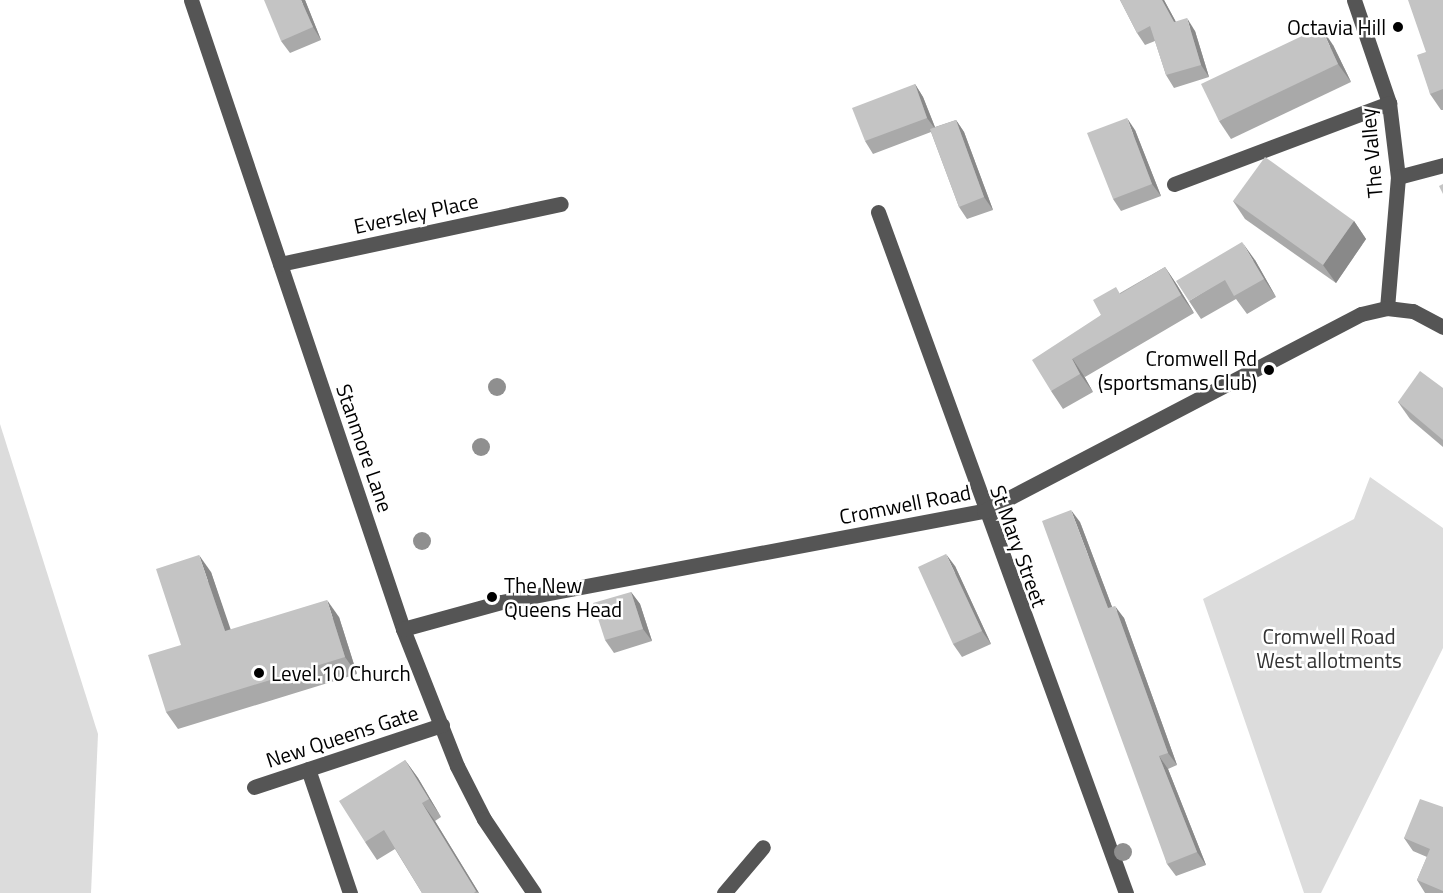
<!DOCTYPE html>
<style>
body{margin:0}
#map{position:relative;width:1443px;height:893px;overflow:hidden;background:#fff;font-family:"Titillium Web",sans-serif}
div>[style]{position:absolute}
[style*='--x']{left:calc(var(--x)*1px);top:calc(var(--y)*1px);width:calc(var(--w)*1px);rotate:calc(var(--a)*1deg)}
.green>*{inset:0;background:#dcdcdc}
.minor>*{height:15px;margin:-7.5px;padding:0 7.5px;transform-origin:7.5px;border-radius:7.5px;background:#555}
.trees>*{width:18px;height:18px;margin:-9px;border-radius:50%;background:#8f8f8f}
.wall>*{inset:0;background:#a9a9a9}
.shaded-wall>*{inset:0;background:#898989}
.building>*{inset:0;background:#c4c4c4}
.dots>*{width:16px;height:16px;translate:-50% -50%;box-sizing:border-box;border:3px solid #fff;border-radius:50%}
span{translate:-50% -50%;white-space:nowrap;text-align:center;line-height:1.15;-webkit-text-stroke:5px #fff;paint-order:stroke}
.poi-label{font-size:21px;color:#000}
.right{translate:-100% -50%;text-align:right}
.left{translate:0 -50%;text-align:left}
.street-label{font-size:21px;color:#000}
.park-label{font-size:21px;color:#333}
</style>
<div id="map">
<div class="green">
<i style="clip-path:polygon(0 424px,98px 734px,91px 893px,0 893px)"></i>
<i style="clip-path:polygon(1370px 477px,1443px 528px,1443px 648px,1321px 893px,1304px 893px,1203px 599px,1354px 519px)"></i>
</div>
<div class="minor">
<i style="--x:191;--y:0;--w:664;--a:71.37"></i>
<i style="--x:403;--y:629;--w:147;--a:68.5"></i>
<i style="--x:457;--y:766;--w:59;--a:63"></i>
<i style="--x:484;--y:819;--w:89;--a:56"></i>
<i style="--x:1354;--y:0;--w:109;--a:71.2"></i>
<i style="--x:1389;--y:103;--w:75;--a:83.1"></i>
<i style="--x:1398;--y:177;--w:131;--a:94.8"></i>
<i style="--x:1398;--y:177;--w:47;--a:-14.9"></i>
<i style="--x:1174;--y:184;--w:230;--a:-20.6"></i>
<i style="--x:878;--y:212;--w:725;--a:69.99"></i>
<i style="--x:280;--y:264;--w:287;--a:-12.1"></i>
<i style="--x:403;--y:629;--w:102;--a:-15.4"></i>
<i style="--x:501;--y:602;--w:491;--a:-10.7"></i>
<i style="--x:984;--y:511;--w:425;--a:-27.6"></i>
<i style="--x:1361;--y:314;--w:27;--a:-13"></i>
<i style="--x:1387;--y:308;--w:26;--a:7"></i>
<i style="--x:1413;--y:311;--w:34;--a:28"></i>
<i style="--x:308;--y:769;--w:131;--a:71.3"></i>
<i style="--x:254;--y:787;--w:198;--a:-18.3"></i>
<i style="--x:724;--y:893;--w:60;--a:-49.7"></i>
</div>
<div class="trees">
<i style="left:497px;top:387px"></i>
<i style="left:481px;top:447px"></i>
<i style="left:422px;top:541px"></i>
<i style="left:1123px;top:852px"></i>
</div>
<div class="wall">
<i style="clip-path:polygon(305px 0,321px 40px,290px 53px,281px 41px)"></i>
<i style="clip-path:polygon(1120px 0,1164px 0,1176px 22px,1195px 31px,1209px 77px,1174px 88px,1166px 75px,1155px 41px,1145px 45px,1137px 33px)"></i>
<i style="clip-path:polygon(1443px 0,1443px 110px,1441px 110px,1430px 94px,1426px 52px)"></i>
<i style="clip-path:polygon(1333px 45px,1351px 82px,1231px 139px,1219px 121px)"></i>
<i style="clip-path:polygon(915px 84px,923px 97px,935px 127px,956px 120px,964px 132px,993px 210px,967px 219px,959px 207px,931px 132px,873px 154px,865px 141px)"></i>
<i style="clip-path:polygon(1135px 130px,1161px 196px,1121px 211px,1113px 199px)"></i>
<i style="clip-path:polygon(1233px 201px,1354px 221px,1366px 239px,1336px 283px,1245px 219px)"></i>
<i style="clip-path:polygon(1255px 260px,1276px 297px,1247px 314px,1236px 299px,1201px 319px,1189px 301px)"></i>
<i style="clip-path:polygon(1165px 267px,1177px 285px,1194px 313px,1085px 377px,1084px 376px,1093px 392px,1063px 409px,1051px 391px,1101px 315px,1120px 293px)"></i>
<i style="clip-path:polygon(1443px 388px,1443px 447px,1410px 419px,1398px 402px)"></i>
<i style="clip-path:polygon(1080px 522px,1112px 607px,1124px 618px,1177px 765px,1168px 769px,1206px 865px,1176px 876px,1167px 864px)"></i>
<i style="clip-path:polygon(955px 566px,991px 644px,962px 657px,953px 644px)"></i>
<i style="clip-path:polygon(211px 572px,230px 630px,339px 617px,357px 674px,178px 729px,166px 712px)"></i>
<i style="clip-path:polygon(631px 592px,640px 604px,652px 641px,614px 653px,605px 640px)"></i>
<i style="clip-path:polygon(405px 760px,418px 778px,441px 817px,435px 821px,479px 893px,422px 893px,395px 849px,377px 860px,365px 842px)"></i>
<i style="clip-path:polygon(1443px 807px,1443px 893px,1425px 893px,1417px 880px,1427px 857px,1413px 851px,1404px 838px)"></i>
</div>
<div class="shaded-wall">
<i style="clip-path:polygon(301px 0,305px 0,321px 40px,313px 27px)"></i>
<i style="clip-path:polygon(1162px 0,1164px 0,1183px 35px,1174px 22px)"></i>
<i style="clip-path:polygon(1187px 18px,1195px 31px,1209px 77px,1201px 65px)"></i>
<i style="clip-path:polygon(1321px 27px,1333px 45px,1351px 82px,1338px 64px)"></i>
<i style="clip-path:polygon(915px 84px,923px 97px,936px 130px,927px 118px)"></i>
<i style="clip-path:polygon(1127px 118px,1135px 130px,1161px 196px,1152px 184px)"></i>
<i style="clip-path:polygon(956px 120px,964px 132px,993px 210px,984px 197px)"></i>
<i style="clip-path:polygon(1354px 221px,1366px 239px,1336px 283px,1323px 265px)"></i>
<i style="clip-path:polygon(1242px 242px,1255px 260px,1276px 297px,1264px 279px)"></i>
<i style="clip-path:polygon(1165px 267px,1177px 285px,1194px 313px,1181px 295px)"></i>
<i style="clip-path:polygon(1070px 355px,1084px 376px,1093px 392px,1080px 374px)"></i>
<i style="clip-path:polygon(1071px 510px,1080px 522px,1117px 620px,1108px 608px)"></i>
<i style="clip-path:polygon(946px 554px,955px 566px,991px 644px,982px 631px)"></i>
<i style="clip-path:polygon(199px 555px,211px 572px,237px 648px,225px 631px)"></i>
<i style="clip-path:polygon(631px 592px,640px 604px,652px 641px,643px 629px)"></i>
<i style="clip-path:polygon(327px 600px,339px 617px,357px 674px,345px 657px)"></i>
<i style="clip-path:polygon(1115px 606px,1124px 618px,1177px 765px,1168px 753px)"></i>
<i style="clip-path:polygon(1159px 756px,1168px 769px,1206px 865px,1197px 852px)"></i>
<i style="clip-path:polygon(405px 760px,418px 778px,441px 817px,429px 799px)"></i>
<i style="clip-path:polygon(422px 803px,435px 821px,479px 893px,476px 891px)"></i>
</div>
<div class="building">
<i style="clip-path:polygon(264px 0,301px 0,313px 27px,281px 41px)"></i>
<i style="clip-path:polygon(1120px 0,1162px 0,1174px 22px,1187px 18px,1201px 65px,1166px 75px,1150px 26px,1137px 33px)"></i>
<i style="clip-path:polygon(1408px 0,1443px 0,1443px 89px,1430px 94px,1417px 55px,1426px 52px)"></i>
<i style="clip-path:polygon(1321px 27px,1338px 64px,1219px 121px,1201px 84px)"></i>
<i style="clip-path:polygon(915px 84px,927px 118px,865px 141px,852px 108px)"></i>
<i style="clip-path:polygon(1127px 118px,1152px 184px,1113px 199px,1087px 133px)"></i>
<i style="clip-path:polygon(956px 120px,984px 197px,959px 207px,930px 129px)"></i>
<i style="clip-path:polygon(1265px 157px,1354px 221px,1323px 265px,1233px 201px)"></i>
<i style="clip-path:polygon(1443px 184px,1443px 194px,1439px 186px)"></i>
<i style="clip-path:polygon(1242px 242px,1264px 279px,1234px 296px,1225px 280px,1189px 301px,1176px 281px)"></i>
<i style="clip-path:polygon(1165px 267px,1181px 295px,1072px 359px,1070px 355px,1080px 374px,1051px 391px,1032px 360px,1101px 315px,1093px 300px,1116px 287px,1120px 294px)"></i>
<i style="clip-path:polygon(1420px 371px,1443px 388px,1443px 440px,1398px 402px)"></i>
<i style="clip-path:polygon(1071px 510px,1108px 608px,1115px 606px,1168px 753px,1159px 756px,1197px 852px,1167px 864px,1042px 521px)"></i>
<i style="clip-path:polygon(946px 554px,982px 631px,953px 644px,918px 567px)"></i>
<i style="clip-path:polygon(199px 555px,225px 631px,327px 600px,345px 657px,166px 712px,148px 655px,181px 645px,156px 569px)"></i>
<i style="clip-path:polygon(631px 592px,643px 629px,605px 640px,593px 603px)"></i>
<i style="clip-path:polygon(405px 760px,429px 799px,422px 803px,476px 891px,474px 893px,422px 893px,384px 830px,365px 842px,339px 801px)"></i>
<i style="clip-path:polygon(1420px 799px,1443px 807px,1443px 891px,1417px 880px,1430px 849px,1404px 838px)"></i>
</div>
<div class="dots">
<i style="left:1398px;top:27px;background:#000"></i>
<i style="left:1269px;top:370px;background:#000"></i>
<i style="left:492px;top:597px;background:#000"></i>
<i style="left:259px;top:673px;background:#000"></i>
</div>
<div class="poi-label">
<span class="right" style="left:1386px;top:27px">Octavia Hill</span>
<span class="right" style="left:1257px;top:370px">Cromwell Rd<br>(sportsmans Club)</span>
<span class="left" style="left:504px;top:597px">The New<br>Queens Head</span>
<span class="left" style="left:271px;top:673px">Level.10 Church</span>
</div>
<div class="street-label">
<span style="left:1371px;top:153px;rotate:-95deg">The Valley</span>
<span style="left:416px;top:213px;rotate:-12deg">Eversley Place</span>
<span style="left:365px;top:448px;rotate:71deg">Stanmore Lane</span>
<span style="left:905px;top:504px;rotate:-11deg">Cromwell Road</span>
<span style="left:1019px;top:546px;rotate:70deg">St Mary Street</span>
<span style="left:342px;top:736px;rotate:-18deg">New Queens Gate</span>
</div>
<div class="park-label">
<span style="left:1329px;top:648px">Cromwell Road<br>West allotments</span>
</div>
</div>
